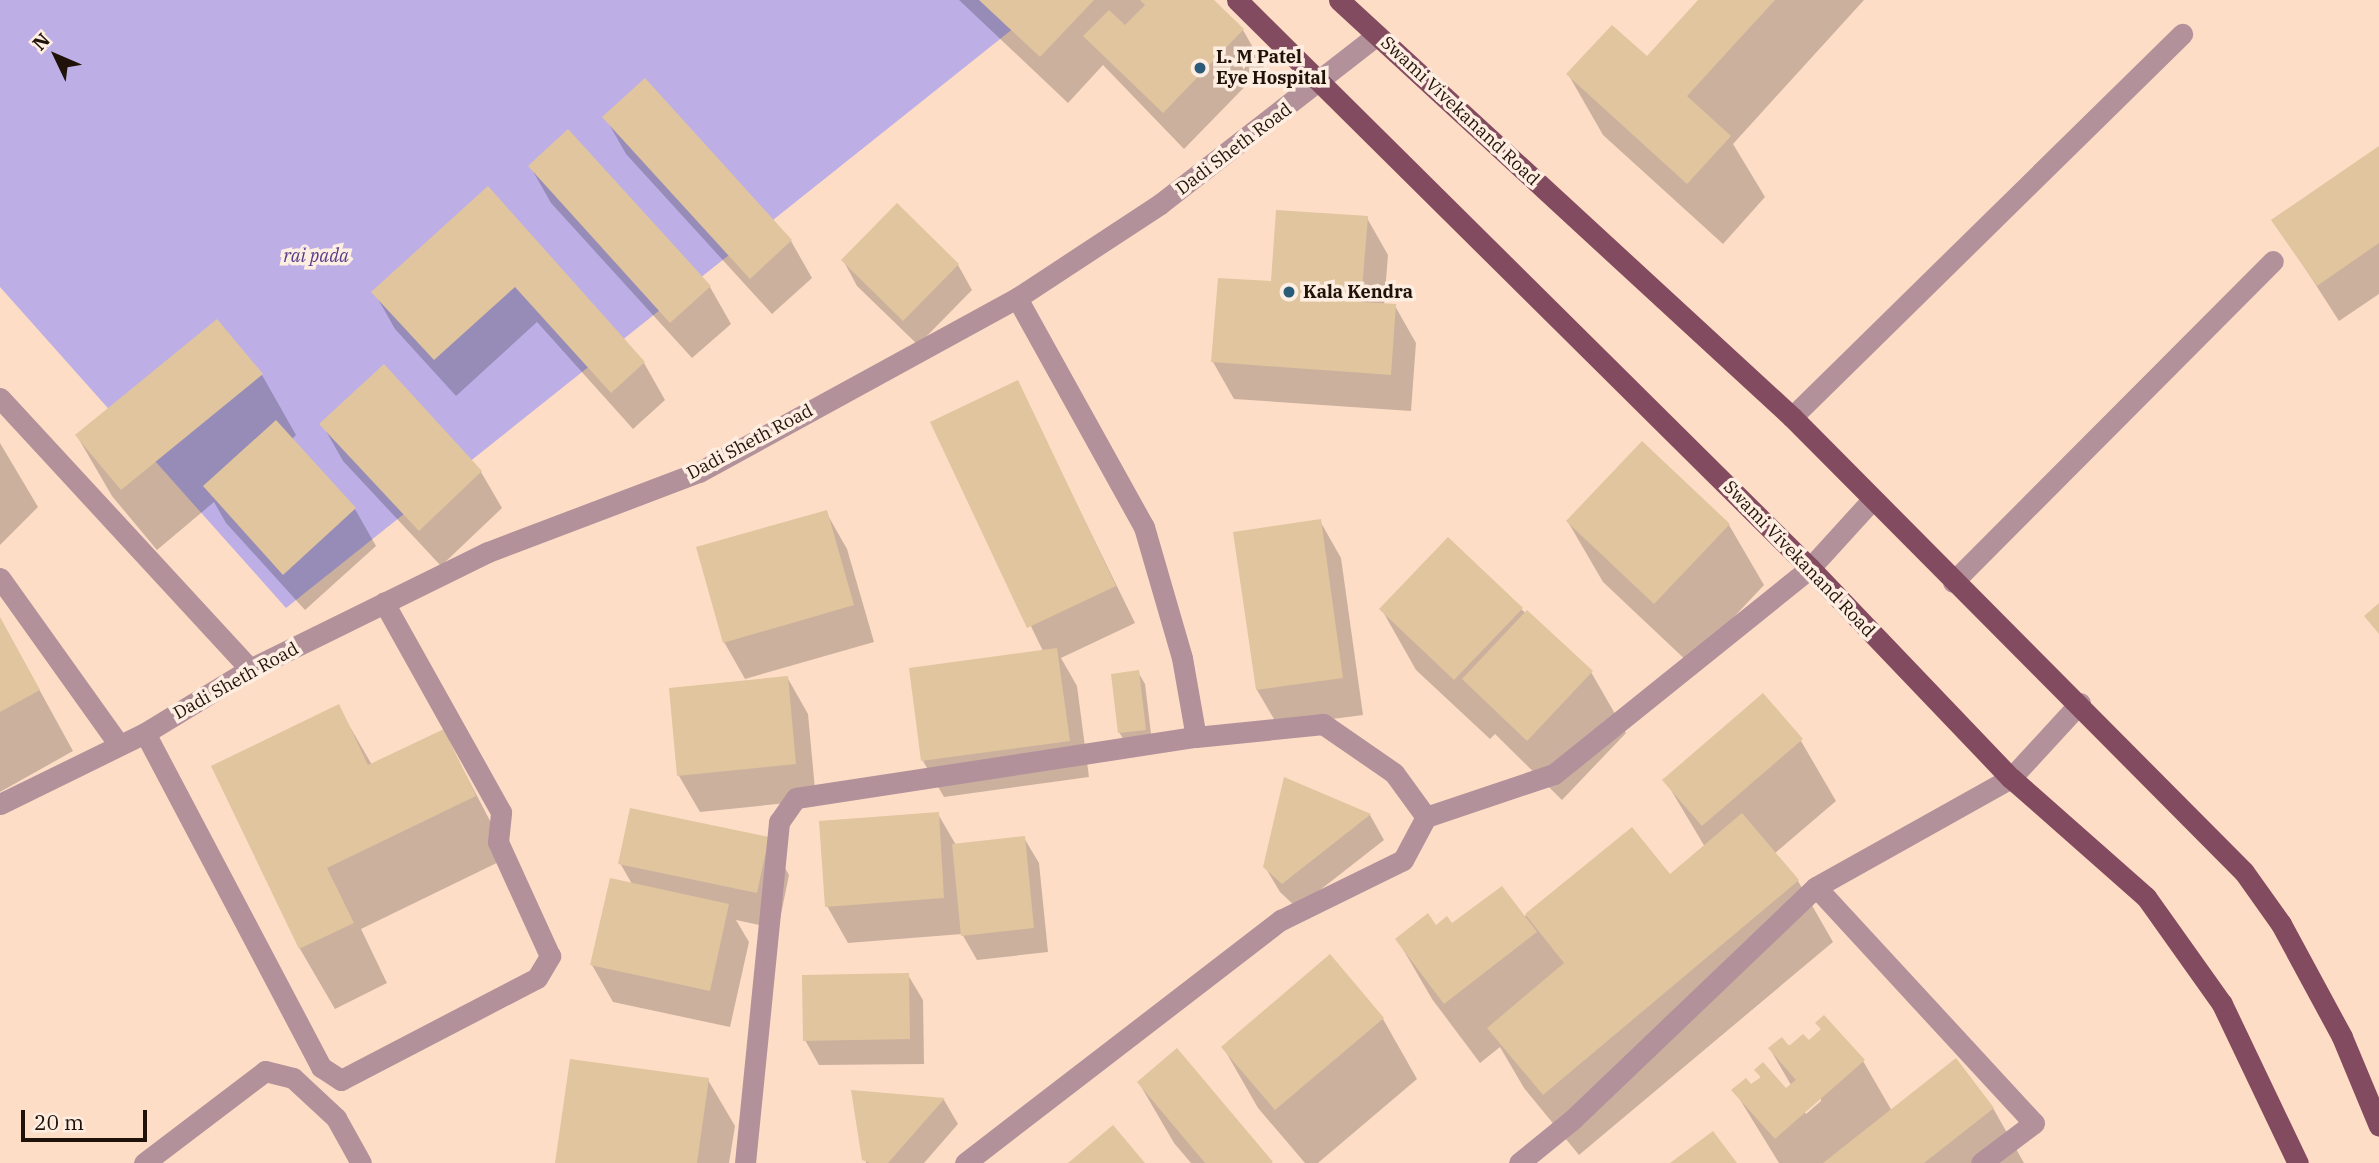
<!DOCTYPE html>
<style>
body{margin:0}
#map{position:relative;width:2379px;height:1163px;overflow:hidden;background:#feddc6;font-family:"IBM Plex Serif",serif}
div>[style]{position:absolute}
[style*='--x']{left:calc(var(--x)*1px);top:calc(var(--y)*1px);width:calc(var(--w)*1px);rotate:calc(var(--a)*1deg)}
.green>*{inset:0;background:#bdafe6}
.shadow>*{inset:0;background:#0003}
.building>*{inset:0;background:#e0c59e}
.minor>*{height:21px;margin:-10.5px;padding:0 10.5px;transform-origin:10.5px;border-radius:10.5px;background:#b2919b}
.major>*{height:21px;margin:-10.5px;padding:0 10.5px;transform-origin:10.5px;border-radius:10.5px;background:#834b60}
.dots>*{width:19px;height:19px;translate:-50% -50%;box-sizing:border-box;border:4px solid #feeee2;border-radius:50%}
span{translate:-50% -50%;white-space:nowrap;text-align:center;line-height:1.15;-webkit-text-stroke:7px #feeee2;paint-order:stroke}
.poi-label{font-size:18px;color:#201208;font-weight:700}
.left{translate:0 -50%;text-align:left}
.street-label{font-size:18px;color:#201208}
.park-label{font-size:18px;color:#573c8a;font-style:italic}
.north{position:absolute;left:21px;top:21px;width:70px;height:70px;-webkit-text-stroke:5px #feeee2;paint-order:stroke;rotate:314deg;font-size:19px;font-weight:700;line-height:28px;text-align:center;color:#201208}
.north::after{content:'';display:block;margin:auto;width:24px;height:32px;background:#201208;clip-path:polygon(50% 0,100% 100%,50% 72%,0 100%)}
.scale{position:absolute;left:21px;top:1110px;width:126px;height:32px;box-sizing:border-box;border:4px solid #201208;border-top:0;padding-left:9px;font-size:21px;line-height:24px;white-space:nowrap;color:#201208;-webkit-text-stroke:5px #feeee2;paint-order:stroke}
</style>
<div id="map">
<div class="green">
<i style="clip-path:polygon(0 0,1049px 0,286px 608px,0 287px)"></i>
</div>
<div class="shadow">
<i style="clip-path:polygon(959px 0,1212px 0,1243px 30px,1264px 67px,1184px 149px,1103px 65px,1068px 103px)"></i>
<i style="clip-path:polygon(1700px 0,1864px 0,1733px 144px,1765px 197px,1723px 244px,1603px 135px,1568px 74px,1647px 59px)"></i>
<i style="clip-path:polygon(605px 117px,791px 241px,812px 278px,772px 314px,626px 154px)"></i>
<i style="clip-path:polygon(2379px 148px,2379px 294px,2339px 321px,2274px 220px)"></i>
<i style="clip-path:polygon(530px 166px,710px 287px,731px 324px,692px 358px,551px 203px)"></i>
<i style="clip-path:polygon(488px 188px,644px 363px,665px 400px,633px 429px,537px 322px,456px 396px,395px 329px,374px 292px)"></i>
<i style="clip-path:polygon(1367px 218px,1388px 255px,1384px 305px,1395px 306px,1416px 343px,1411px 411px,1234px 399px,1213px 362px,1272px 283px)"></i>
<i style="clip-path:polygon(843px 260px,958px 265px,972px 290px,918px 345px,857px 286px)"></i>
<i style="clip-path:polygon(262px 375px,296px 435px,292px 439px,355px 509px,376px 546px,305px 610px,226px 523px,214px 502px,157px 550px,112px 496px,77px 436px)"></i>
<i style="clip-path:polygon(1017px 382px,1135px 623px,1061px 658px,1077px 686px,1089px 777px,944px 797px,923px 761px,1043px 651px,932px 423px)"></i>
<i style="clip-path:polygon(322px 424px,481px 472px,502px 508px,441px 566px,343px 461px)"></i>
<i style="clip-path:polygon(0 443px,38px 507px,0 545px)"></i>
<i style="clip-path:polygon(826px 512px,847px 549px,874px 642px,745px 679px,724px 642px)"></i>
<i style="clip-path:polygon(1320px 521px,1341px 558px,1363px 715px,1278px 726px,1257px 690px,1235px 533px)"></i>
<i style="clip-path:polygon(1568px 522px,1729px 525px,1764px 585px,1690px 664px,1603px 582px)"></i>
<i style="clip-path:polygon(1521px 609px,1591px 672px,1626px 733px,1562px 800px,1495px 734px,1490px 739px,1416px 670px,1382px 610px)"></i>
<i style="clip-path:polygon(0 618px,73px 751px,0 792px)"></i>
<i style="clip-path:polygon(1138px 672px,1145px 684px,1152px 742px,1127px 745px,1119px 732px)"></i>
<i style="clip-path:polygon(787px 677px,808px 714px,816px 800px,700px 812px,679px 776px,671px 689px)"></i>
<i style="clip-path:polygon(338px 706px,372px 765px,443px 731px,509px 857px,361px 929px,387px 983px,335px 1009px,300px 949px,213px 767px)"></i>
<i style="clip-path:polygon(1801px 741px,1836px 801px,1774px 854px,1798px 881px,1833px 942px,1579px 1155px,1524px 1088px,1500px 1047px,1480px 1063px,1432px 999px,1397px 939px,1436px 927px,1524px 917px,1631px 830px,1670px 877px,1705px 847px,1665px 780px)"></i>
<i style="clip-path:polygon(1286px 779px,1370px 815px,1384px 840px,1297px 908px,1280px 892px,1265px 867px)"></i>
<i style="clip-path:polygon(938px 814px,956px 845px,1024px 838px,1039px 863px,1048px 952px,977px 960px,962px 934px,848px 943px,827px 906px)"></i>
<i style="clip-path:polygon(768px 838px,789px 875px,778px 929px,736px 920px,749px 942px,730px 1027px,613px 1002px,592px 965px,632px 884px,620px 863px)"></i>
<i style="clip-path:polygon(908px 975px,923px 1000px,924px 1064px,819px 1065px,805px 1040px)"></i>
<i style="clip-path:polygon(1383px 1019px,1417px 1079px,1318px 1163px,1305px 1163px,1258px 1108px,1223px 1047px)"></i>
<i style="clip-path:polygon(evenodd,1818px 1023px,1863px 1061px,1892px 1111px,1993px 1108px,2024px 1163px,1779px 1163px,1734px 1090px,1751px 1087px,1761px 1078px,1757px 1070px,1785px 1091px,1791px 1085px,1770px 1049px,1809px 1042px,1822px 1031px,1818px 1023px,1821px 1096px,1821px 1101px,1806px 1114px,1804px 1111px,1821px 1096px)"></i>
<i style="clip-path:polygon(1177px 1050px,1272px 1163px,1191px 1163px,1174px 1143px,1139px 1083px)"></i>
<i style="clip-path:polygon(708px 1080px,735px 1126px,729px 1163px,556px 1163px)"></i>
<i style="clip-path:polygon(853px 1092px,944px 1100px,958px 1124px,924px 1163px,866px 1163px)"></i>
</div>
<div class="building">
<i style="clip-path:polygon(979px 0,1094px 0,1040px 57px)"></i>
<i style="clip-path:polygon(1140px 0,1214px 0,1244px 29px,1163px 113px,1083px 36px,1109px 10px,1125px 25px,1145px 5px)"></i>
<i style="clip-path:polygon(1698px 0,1775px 0,1687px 96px,1731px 136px,1687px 184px,1566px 74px,1612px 25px,1647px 56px)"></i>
<i style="clip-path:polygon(645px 78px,792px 240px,750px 279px,602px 117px)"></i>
<i style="clip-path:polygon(568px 129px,711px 286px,670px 323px,528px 166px)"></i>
<i style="clip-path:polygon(2379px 146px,2379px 243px,2317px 286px,2271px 220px)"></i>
<i style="clip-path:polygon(488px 186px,645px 362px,611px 393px,515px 287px,434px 360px,371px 292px)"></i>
<i style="clip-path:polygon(897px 203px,959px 264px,903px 321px,841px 260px)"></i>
<i style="clip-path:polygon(1276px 210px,1368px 216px,1361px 302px,1396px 304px,1391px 375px,1211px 362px,1218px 278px,1271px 281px)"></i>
<i style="clip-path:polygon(217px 319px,263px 374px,121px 490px,75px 435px)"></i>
<i style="clip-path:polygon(384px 364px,482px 471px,419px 531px,319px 424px)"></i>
<i style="clip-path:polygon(1018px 380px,1116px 586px,1027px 628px,930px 422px)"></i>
<i style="clip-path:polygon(276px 420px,356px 508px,283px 575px,203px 486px)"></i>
<i style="clip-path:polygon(1642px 441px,1730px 524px,1654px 604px,1566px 521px)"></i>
<i style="clip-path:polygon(827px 510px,854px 605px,723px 643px,696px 547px)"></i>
<i style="clip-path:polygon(1321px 519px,1343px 678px,1256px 690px,1233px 532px)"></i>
<i style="clip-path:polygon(1448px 537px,1523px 608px,1454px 680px,1379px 609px)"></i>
<i style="clip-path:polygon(2379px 603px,2379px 634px,2364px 616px)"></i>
<i style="clip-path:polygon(1527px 610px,1593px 671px,1527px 741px,1462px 679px)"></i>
<i style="clip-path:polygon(0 617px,40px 690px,0 712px)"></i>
<i style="clip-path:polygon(1057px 648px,1070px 741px,921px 761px,909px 668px)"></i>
<i style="clip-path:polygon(1139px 670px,1146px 730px,1118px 733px,1111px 674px)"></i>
<i style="clip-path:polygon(788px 676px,796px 764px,677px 776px,669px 688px)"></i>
<i style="clip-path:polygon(1763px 693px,1803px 739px,1702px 826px,1662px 780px)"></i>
<i style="clip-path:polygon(339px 704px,368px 765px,444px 729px,476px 796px,327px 868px,354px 923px,299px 949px,211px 766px)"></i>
<i style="clip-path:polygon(1284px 777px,1371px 814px,1282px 884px,1263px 867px)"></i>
<i style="clip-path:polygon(630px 808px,769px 837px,757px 893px,618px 864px)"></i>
<i style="clip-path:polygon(939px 812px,944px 898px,825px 907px,819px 821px)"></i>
<i style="clip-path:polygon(1742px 813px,1799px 880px,1543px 1095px,1487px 1028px,1564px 963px,1525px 914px,1632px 827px,1670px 874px)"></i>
<i style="clip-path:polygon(1025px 836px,1034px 928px,961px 936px,952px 844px)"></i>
<i style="clip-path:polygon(610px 878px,729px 904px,710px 991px,590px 965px)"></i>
<i style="clip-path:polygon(1502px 886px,1537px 932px,1444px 1004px,1395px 939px,1428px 913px,1436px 925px,1447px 916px,1452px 923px)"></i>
<i style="clip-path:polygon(1330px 954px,1384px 1018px,1275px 1110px,1221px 1047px)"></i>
<i style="clip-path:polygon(909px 973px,910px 1039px,803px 1041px,802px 975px)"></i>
<i style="clip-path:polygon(1824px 1015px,1865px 1060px,1775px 1139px,1731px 1090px,1746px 1078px,1751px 1084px,1761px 1077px,1754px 1070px,1763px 1062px,1786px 1088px,1796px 1080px,1768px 1048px,1782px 1037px,1789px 1046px,1803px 1034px,1809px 1040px,1821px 1029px,1815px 1023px)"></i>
<i style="clip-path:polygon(1177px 1048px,1273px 1162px,1271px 1163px,1205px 1163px,1137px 1082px)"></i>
<i style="clip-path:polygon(1956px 1058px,1994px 1108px,1924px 1163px,1823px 1163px)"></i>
<i style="clip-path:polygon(570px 1059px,709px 1078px,697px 1163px,555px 1163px)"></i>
<i style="clip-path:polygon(851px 1090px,945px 1098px,888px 1163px,870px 1163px,862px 1160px)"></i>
<i style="clip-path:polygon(1113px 1125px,1145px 1163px,1068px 1163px)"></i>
<i style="clip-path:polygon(1713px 1131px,1737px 1163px,1670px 1163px)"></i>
</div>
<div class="minor">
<i style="--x:1017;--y:298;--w:262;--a:61"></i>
<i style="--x:1144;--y:527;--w:136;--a:73.8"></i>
<i style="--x:1182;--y:658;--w:80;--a:80"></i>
<i style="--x:0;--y:398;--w:369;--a:47.3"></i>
<i style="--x:1792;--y:417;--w:547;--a:-44.48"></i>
<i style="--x:0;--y:578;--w:205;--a:54.5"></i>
<i style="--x:1953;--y:582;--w:453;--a:-45.1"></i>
<i style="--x:145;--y:733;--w:378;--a:62.2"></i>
<i style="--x:321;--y:1067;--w:24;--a:33"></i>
<i style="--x:341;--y:1080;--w:221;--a:-27.5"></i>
<i style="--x:537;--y:978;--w:26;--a:-59"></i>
<i style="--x:550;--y:956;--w:125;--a:-114.5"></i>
<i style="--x:498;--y:842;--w:30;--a:-84"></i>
<i style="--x:501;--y:812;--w:240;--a:-119.2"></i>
<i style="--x:0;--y:804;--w:161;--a:-26.1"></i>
<i style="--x:145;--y:733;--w:123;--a:-31.4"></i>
<i style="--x:250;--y:669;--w:265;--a:-26.2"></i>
<i style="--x:488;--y:552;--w:226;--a:-20.8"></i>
<i style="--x:699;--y:472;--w:362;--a:-28.7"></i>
<i style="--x:1017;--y:298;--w:171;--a:-33.3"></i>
<i style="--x:1160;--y:204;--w:275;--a:-37.9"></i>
<i style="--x:1816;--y:887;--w:321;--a:47.3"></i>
<i style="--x:2034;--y:1123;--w:66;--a:143"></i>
<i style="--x:144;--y:1163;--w:152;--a:-37.2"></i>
<i style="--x:265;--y:1071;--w:29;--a:14"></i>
<i style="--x:293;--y:1078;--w:59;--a:42.9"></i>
<i style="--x:336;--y:1118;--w:51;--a:60.9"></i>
<i style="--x:745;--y:1163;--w:343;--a:-84.3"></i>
<i style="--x:779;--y:822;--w:29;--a:-55"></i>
<i style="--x:796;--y:798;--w:405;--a:-8.7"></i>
<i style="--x:1196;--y:737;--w:128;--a:-5.8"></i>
<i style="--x:1323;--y:724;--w:86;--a:34.6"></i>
<i style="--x:1394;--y:773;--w:54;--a:54"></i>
<i style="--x:965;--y:1163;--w:399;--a:-37.6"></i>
<i style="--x:1281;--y:920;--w:136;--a:-26.2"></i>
<i style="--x:1403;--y:860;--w:49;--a:-61.9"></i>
<i style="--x:1426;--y:817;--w:135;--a:-18.6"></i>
<i style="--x:1554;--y:774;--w:329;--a:-38.8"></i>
<i style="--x:1810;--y:568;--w:91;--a:-47.7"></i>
<i style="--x:1519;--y:1163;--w:68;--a:-39.1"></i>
<i style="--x:1572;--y:1120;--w:337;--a:-43.7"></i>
<i style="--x:1816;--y:887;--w:223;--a:-29.2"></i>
<i style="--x:2011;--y:778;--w:102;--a:-47.4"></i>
</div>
<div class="major">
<i style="--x:1237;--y:0;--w:807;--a:44.75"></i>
<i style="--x:1810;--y:568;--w:291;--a:46.3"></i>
<i style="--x:2011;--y:778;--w:180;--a:41.4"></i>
<i style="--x:2146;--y:897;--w:131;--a:54.6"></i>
<i style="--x:2222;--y:1004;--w:176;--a:64.5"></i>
<i style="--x:1339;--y:0;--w:616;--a:42.63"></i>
<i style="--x:1792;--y:417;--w:641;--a:45.19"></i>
<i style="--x:2244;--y:872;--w:64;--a:54.6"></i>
<i style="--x:2281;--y:924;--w:128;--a:61.6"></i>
<i style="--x:2342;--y:1037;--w:96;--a:67.4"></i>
</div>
<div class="dots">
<i style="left:1200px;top:68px;background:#2a5c7a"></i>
<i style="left:1289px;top:292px;background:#2a5c7a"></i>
</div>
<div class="poi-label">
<span class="left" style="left:1216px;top:68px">L. M Patel<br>Eye Hospital</span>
<span class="left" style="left:1303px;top:292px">Kala Kendra</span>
</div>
<div class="street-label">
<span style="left:1460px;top:111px;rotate:43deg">Swami Vivekanand Road</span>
<span style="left:1234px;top:149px;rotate:-37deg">Dadi Sheth Road</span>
<span style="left:750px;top:442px;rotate:-28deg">Dadi Sheth Road</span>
<span style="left:1799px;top:559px;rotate:46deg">Swami Vivekanand Road</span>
<span style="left:236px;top:681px;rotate:-29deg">Dadi Sheth Road</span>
</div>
<div class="park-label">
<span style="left:316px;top:256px">rai pada</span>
</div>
<div class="north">N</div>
<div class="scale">20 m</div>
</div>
